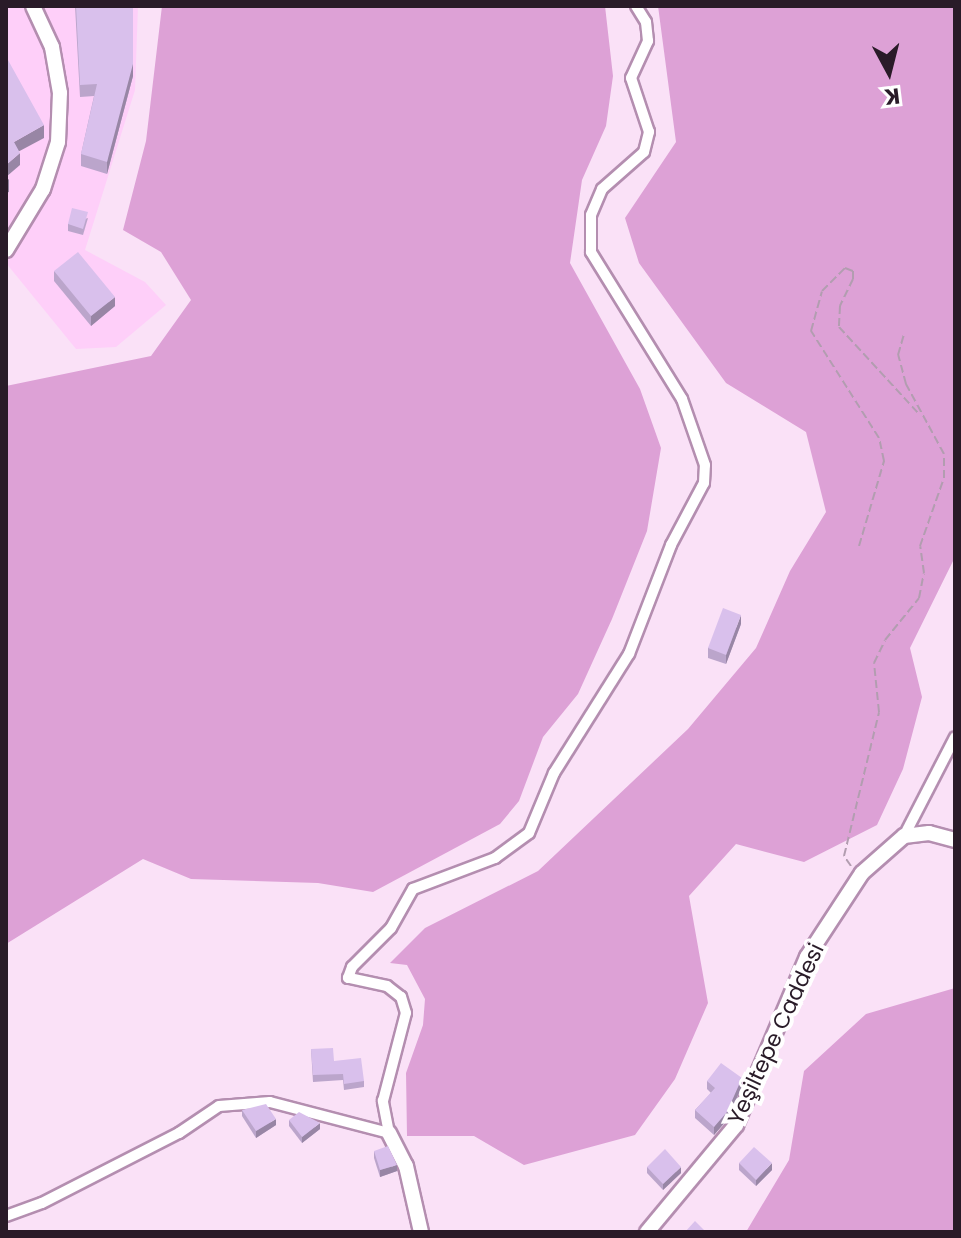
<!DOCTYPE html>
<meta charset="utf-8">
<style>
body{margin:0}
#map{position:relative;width:961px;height:1238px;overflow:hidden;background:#fae1f7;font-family:Poppins,sans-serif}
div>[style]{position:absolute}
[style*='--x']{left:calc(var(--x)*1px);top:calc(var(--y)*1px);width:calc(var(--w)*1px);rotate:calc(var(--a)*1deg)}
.built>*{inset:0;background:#fecff9}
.green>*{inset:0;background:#dda1d6}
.path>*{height:2px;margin-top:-1px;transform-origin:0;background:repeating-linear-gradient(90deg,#b29db0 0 8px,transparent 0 12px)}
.roads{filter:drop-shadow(2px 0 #b48eb0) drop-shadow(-2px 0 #b48eb0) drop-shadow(0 2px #b48eb0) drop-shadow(0 -2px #b48eb0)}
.street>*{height:10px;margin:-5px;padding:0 5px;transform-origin:5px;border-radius:5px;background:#fff}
.secondary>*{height:14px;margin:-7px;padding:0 7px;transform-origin:7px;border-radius:7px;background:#fff}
.wall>*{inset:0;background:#bba5cb}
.shaded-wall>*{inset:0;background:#9886a5}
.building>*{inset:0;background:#d9c0ec}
span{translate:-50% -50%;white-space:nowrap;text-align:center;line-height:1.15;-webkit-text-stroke:8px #fff;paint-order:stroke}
.street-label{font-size:22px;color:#291b28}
.frame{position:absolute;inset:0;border:8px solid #291b28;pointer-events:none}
.north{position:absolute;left:849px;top:32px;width:80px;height:80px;-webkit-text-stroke:6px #fff;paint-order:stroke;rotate:173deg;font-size:22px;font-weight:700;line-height:32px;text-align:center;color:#291b28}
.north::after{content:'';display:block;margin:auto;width:28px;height:36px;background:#291b28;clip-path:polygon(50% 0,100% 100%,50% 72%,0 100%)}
</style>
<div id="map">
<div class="built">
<i style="clip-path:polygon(6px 6px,138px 6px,135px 90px,85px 250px,145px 282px,166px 305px,116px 347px,76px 349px,6px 263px)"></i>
</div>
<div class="green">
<i style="clip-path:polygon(162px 6px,605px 6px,613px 76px,606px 126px,582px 180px,570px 263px,640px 389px,661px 448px,647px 531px,612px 619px,578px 694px,543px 737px,519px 801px,500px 824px,373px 892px,318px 883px,191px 879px,143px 859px,6px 944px,6px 386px,151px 356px,191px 300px,161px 252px,123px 230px,146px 141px)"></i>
<i style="clip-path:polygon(658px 6px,955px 6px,955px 557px,910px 648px,922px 697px,903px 769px,877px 825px,804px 862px,736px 844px,689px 896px,708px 1003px,675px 1079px,635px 1135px,524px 1165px,474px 1136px,407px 1136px,406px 1073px,423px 1025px,425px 999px,407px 965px,390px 963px,425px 928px,538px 871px,688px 729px,756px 648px,790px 571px,826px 512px,806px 432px,726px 383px,639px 263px,625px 218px,676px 142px)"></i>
<i style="clip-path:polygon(955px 988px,955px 1232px,746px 1232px,789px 1160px,804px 1071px,866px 1014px)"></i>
</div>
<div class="path">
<i style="--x:859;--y:546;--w:89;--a:-73.6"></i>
<i style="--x:884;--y:461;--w:24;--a:-102"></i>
<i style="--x:879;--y:438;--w:127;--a:-122.4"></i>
<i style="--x:811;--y:331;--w:41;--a:-74.6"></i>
<i style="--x:822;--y:291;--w:33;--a:-45"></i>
<i style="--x:845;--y:268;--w:9;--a:21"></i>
<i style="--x:853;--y:271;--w:8;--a:90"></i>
<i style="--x:853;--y:279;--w:30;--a:116"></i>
<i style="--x:840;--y:306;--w:21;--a:93"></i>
<i style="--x:839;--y:327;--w:117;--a:47.4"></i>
<i style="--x:851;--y:866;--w:12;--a:-125"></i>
<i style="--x:844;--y:856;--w:148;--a:-76.3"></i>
<i style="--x:879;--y:712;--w:49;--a:-95.8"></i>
<i style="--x:874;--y:663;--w:25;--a:-64"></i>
<i style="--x:885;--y:640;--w:54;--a:-51"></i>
<i style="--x:919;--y:598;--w:25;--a:-79"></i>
<i style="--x:924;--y:573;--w:27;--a:-98"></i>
<i style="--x:920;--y:546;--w:72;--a:-70.6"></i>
<i style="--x:944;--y:478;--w:24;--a:-90"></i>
<i style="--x:944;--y:454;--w:80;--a:-118.5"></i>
<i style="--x:906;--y:384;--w:30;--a:-105"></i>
<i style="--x:898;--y:355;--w:22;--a:-74"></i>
</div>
<div class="roads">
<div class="street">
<i style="--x:904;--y:836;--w:111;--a:-62.7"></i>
<i style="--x:389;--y:1133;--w:33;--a:-101"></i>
<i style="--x:383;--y:1101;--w:91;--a:-75.4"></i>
<i style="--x:406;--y:1013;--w:17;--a:-107"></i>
<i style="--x:401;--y:997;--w:18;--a:-142"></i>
<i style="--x:387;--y:986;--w:40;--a:-168"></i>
<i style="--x:348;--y:978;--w:12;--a:-70"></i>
<i style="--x:352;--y:967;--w:55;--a:-45"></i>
<i style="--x:391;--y:928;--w:45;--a:-60.6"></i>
<i style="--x:413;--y:889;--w:88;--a:-20.7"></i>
<i style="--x:495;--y:858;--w:42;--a:-36.3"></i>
<i style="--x:529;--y:833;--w:65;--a:-67.4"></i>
<i style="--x:554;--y:773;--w:141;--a:-57.8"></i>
<i style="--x:629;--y:654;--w:117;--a:-68.9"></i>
<i style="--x:671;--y:545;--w:70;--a:-62"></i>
<i style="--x:704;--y:483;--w:18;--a:-87"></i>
<i style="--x:705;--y:465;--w:70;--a:-109.2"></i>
<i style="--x:682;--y:399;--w:173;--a:-121.8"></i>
<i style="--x:591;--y:252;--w:37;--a:-90"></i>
<i style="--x:591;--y:215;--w:28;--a:-67"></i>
<i style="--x:602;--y:189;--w:56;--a:-41.4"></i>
<i style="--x:644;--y:152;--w:21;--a:-76"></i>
<i style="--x:649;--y:132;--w:57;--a:-108.4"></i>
<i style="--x:631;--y:78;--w:41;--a:-65.3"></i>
<i style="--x:648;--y:41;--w:19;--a:-96"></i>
<i style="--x:646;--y:22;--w:19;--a:-122"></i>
<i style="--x:6;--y:1216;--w:38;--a:-20"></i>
<i style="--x:42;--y:1203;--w:154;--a:-27.1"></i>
<i style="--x:179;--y:1133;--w:48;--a:-34"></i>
<i style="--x:219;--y:1106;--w:51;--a:-4.5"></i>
<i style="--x:270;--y:1102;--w:123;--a:14.6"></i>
</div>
<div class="secondary">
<i style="--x:6;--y:250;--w:71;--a:-58.8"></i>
<i style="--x:43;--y:189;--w:49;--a:-72.3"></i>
<i style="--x:58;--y:142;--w:49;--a:-87.7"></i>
<i style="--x:60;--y:93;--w:47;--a:-99.9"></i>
<i style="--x:52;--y:47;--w:45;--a:-114.9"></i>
<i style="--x:389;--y:1133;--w:37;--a:63"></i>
<i style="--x:406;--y:1166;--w:68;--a:77.2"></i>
<i style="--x:647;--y:1232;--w:139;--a:-50.2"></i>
<i style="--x:736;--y:1125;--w:182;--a:-67.1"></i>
<i style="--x:807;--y:957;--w:100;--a:-56.8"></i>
<i style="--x:862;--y:873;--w:56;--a:-41.4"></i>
<i style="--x:904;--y:836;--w:25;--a:-7"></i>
<i style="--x:929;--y:833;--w:27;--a:15"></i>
</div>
</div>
<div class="wall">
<i style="clip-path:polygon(75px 6px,133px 6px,133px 76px,107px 174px,81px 166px,81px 154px,94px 96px,80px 97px)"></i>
<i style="clip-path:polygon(88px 218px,83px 235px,68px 231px,68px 224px)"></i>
<i style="clip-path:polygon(54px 271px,115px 306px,91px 326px,54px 281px)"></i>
<i style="clip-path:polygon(741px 624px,726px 664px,708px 658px,708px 648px)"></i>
<i style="clip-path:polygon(311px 1049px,334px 1061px,364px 1081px,364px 1087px,344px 1090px,343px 1080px,313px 1082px)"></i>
<i style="clip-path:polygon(707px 1081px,742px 1086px,727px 1120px,714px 1135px,695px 1118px,695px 1110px,711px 1093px,707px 1089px)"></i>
<i style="clip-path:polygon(242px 1110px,276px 1125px,256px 1138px,242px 1116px)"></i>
<i style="clip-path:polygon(289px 1120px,320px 1129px,302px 1143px,289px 1126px)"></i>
<i style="clip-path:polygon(374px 1151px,397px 1171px,380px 1177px,374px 1158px)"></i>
<i style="clip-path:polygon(739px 1163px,772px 1170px,756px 1186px,739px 1170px)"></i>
<i style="clip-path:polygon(647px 1167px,681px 1173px,663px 1190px,647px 1173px)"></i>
</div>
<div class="shaded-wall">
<i style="clip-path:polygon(133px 6px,133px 76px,107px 174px,107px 162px)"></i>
<i style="clip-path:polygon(44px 125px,44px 138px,14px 154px,14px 142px)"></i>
<i style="clip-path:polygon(20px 153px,20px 165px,6px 177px,6px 165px)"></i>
<i style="clip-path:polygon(9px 179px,9px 192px,6px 193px,6px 181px)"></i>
<i style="clip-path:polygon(115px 297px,115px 306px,91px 326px,91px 316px)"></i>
<i style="clip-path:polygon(741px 615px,741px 624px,726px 664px,726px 655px)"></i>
<i style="clip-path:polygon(742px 1078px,742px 1086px,727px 1120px,714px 1135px,714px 1127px)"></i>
<i style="clip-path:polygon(276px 1119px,276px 1125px,256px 1138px,256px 1131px)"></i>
<i style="clip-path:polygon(320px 1123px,320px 1129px,302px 1143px,302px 1137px)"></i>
<i style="clip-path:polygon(772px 1163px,772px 1170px,756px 1186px,756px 1180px)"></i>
<i style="clip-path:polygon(397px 1165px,397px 1171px,380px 1177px,380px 1170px)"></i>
<i style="clip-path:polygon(681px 1167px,681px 1173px,663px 1190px,663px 1184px)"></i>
</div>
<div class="building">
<i style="clip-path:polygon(76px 6px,133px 6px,133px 64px,107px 162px,81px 154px,97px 84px,80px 85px)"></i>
<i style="clip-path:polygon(8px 60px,44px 125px,14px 142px,20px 153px,6px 165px,6px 62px)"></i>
<i style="clip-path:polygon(72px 208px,88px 212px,83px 229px,68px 224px)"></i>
<i style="clip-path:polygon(78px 252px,115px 297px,91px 316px,54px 271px)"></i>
<i style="clip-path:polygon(723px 608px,741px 615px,726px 655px,708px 648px)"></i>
<i style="clip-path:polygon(333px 1048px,334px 1061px,361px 1058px,364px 1081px,344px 1084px,343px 1074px,313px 1075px,311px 1049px)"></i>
<i style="clip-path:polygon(721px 1063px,742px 1078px,727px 1112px,714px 1127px,695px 1110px,715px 1088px,707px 1081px)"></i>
<i style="clip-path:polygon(266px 1104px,276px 1119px,256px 1131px,242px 1110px)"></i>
<i style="clip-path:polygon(299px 1112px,320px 1123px,302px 1137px,289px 1120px)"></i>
<i style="clip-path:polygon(388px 1146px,397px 1165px,380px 1170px,374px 1151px)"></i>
<i style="clip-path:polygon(754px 1147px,772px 1163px,756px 1180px,739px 1163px)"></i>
<i style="clip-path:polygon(665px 1149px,681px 1167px,663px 1184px,647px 1167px)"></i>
<i style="clip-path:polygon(695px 1221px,706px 1232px,685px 1232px)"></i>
</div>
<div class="street-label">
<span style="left:776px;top:1034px;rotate:-65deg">Yeşiltepe Caddesi</span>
</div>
<div class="frame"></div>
<div class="north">K</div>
</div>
